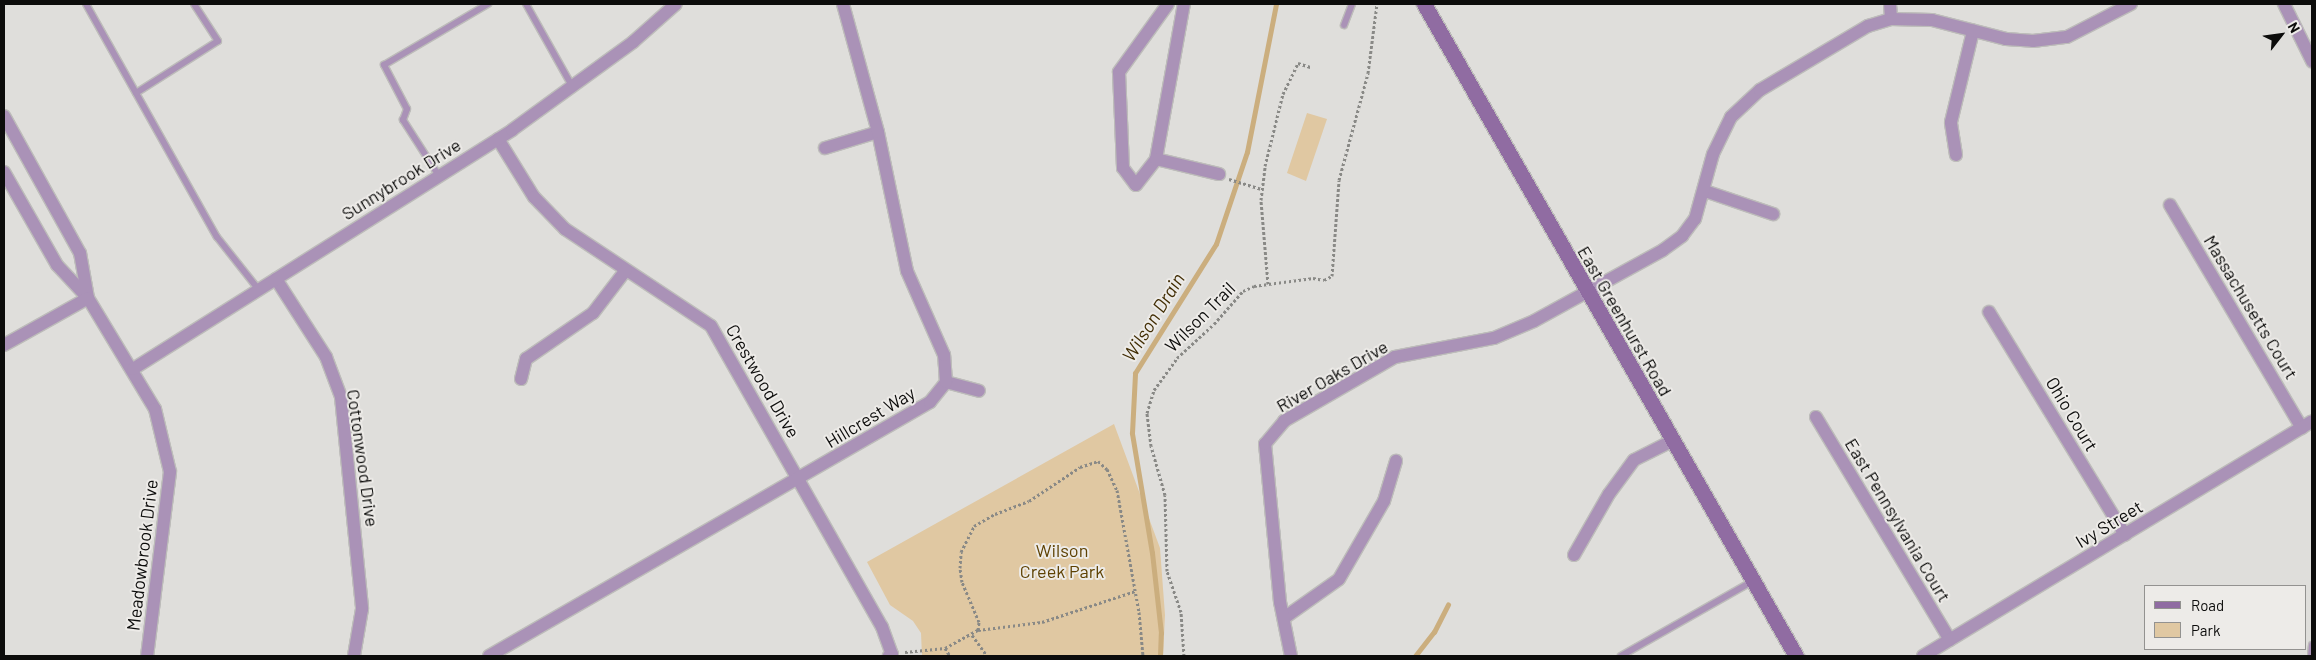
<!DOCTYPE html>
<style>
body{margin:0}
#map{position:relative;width:2316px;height:660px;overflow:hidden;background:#dfdedb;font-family:Barlow,sans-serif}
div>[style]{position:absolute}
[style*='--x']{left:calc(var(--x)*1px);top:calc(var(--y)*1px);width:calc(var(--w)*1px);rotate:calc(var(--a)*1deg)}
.green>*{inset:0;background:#e0c8a2}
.stream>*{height:5px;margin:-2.5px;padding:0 2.5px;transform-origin:2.5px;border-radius:2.5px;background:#cbae7e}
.path>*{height:3px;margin-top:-1.5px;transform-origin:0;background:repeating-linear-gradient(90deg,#898986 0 2.5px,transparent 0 5px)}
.roads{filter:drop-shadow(1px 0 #bdbcba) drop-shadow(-1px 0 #bdbcba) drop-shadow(0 1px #bdbcba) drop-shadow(0 -1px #bdbcba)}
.service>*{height:6px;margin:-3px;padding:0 3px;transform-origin:3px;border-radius:3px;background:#aa92b7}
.minor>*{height:12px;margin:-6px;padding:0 6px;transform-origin:6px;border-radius:6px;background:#aa92b7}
.secondary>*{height:15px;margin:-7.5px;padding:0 7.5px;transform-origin:7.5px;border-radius:7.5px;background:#906ca2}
span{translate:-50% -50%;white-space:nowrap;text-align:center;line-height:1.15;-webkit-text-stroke:4px #edebe8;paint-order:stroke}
.street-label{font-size:18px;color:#0c0c0b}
.park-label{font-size:18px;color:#5e4102}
.water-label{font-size:19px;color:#412d04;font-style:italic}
.frame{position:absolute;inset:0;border:5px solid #0c0c0b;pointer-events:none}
.legend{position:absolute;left:2144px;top:585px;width:162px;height:65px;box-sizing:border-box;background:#edebe8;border:1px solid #939290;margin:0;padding:6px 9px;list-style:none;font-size:15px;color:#0c0c0b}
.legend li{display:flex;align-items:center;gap:10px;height:25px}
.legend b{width:25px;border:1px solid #939290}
.north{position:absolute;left:2256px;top:10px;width:50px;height:50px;-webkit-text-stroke:4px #edebe8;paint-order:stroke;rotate:60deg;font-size:14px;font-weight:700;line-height:20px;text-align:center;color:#0c0c0b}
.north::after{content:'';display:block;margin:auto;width:18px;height:22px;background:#0c0c0b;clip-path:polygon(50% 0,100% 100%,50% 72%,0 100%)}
</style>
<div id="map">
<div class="green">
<i style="clip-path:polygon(1307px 113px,1327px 119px,1306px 181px,1287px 173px)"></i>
<i style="clip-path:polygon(1114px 424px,1160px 548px,1165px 615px,1163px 656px,922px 656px,921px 633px,913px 621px,890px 605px,867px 562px)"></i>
</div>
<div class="stream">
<i style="--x:1160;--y:656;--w:23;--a:-88"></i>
<i style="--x:1161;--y:633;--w:81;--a:-96.4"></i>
<i style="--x:1152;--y:553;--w:122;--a:-99.5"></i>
<i style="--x:1132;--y:433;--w:60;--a:-87.1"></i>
<i style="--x:1135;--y:373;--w:152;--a:-57.9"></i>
<i style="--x:1216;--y:244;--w:97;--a:-71.4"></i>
<i style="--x:1247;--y:152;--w:151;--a:-78.9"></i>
<i style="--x:1415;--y:656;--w:31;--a:-52"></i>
<i style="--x:1434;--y:632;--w:31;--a:-63"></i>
</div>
<div class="path">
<i style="--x:1229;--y:179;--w:34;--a:17"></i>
<i style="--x:1268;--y:284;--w:84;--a:-94.8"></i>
<i style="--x:1261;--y:200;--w:34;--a:-83"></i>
<i style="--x:1265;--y:166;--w:74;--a:-76"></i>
<i style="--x:1283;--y:94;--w:34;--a:-64"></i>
<i style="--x:1298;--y:63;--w:13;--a:18"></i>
<i style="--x:978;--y:630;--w:64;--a:-7.1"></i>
<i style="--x:1042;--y:622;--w:98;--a:-18.4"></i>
<i style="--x:972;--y:635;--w:26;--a:54"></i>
<i style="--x:945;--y:648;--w:9;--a:58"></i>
<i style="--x:905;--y:652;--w:40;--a:-5.7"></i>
<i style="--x:945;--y:648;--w:38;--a:-29"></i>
<i style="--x:978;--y:630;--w:8;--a:-83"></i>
<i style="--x:979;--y:622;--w:43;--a:-113"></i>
<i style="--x:962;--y:582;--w:14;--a:-98"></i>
<i style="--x:960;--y:568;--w:16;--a:-86"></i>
<i style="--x:961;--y:552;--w:29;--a:-63"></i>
<i style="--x:974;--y:526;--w:24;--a:-30"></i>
<i style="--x:995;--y:514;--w:36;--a:-21"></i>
<i style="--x:1029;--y:501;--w:61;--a:-33.7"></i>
<i style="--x:1080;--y:467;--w:19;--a:-18"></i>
<i style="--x:1098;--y:461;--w:12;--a:42"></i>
<i style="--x:1107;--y:469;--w:23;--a:65"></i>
<i style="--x:1117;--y:490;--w:124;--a:79.8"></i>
<i style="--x:1139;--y:612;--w:44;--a:84.8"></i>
<i style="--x:1184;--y:656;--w:44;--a:-93.9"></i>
<i style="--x:1181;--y:612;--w:43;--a:-108.9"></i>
<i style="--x:1167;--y:571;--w:76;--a:-91.5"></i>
<i style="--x:1165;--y:495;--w:51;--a:-105.9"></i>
<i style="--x:1151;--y:446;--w:33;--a:-97"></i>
<i style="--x:1147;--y:413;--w:24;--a:-73"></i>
<i style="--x:1154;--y:390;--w:39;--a:-54"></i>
<i style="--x:1177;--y:358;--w:50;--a:-42.6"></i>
<i style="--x:1214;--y:324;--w:44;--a:-48.7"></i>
<i style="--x:1243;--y:291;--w:12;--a:-24"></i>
<i style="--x:1254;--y:286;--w:60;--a:-7.7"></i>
<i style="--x:1313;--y:278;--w:11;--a:10"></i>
<i style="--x:1324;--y:280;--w:9;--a:-27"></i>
<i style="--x:1332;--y:276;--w:96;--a:-85.8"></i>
<i style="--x:1339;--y:180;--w:111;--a:-74.8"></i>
<i style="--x:1368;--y:73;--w:70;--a:-82.6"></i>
</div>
<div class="roads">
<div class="service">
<i style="--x:86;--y:4;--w:267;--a:60.7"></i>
<i style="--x:217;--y:237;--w:68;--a:51.6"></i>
<i style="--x:526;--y:4;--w:94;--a:60.7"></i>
<i style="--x:1344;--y:25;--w:22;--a:-69"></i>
<i style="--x:136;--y:93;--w:97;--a:-32.4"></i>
<i style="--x:218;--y:41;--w:44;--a:-123"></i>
<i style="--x:439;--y:176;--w:67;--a:-122.7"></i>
<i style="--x:403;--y:120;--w:12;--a:-70"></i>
<i style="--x:407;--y:109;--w:50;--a:-117.6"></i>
<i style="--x:384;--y:65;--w:121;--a:-30.4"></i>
<i style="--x:1621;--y:656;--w:152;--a:-29.6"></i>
<i style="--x:2311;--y:656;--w:11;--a:-85"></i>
</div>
<div class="minor">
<i style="--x:1168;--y:4;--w:84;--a:125.8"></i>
<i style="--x:1119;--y:72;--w:96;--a:87.6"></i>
<i style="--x:1123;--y:168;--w:21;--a:53"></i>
<i style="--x:1136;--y:185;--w:33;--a:-52"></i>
<i style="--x:1156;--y:159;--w:158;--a:-79.8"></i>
<i style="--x:1890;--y:4;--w:15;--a:86"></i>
<i style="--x:2284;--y:4;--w:64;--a:63.8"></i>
<i style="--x:4;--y:116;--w:157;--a:61"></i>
<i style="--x:80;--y:253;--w:46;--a:79.9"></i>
<i style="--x:498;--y:139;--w:68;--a:58.2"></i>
<i style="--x:534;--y:197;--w:45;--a:45.9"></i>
<i style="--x:565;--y:229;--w:175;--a:33.6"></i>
<i style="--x:711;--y:326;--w:346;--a:60.4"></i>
<i style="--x:882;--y:627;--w:29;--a:70"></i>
<i style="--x:892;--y:654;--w:4;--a:146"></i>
<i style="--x:825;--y:148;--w:55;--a:-16.8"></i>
<i style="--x:1956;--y:155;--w:33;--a:-99"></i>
<i style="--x:1951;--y:122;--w:94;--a:-76.4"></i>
<i style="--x:1156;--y:159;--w:65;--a:13.4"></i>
<i style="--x:4;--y:172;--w:107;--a:60.3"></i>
<i style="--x:57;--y:265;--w:45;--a:46.8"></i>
<i style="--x:88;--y:298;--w:130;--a:58.9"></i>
<i style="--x:155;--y:409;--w:65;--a:76.6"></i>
<i style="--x:170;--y:472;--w:185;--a:97.1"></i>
<i style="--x:1705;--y:191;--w:72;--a:18.7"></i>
<i style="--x:2170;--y:205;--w:259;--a:59.4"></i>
<i style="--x:276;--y:279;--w:93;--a:57.3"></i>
<i style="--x:326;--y:357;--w:43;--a:69.4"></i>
<i style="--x:341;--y:397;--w:213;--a:84.3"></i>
<i style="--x:362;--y:609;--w:48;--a:99.7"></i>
<i style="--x:1989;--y:312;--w:261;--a:58.6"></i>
<i style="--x:4;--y:345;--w:96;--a:-29.2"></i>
<i style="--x:133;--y:369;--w:448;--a:-32.2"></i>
<i style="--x:512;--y:130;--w:150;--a:-36"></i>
<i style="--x:633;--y:42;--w:57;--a:-41.5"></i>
<i style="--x:521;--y:379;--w:21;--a:-76"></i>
<i style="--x:526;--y:359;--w:81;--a:-34.5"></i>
<i style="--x:593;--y:313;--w:54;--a:-52.5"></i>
<i style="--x:946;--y:382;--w:34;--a:15"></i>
<i style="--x:1816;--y:417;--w:260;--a:59"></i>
<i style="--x:1574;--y:555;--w:70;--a:-60.2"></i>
<i style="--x:1609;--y:494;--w:42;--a:-53.7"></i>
<i style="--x:1634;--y:460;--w:42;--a:-26.6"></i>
<i style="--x:1284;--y:618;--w:67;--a:-35.3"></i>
<i style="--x:1339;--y:579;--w:90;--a:-60"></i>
<i style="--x:1384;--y:501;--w:42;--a:-73.3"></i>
<i style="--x:489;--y:656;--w:509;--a:-29.94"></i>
<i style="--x:930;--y:402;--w:26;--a:-51"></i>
<i style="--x:946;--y:382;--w:27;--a:-94"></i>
<i style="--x:944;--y:355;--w:92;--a:-113.8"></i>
<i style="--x:907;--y:271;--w:142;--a:-101.8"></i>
<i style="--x:878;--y:132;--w:133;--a:-105.3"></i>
<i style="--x:1291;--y:656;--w:55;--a:-101.5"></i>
<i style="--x:1280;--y:602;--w:159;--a:-95.4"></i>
<i style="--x:1265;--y:444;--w:30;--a:-50"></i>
<i style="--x:1284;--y:421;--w:128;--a:-30"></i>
<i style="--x:1395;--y:357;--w:101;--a:-10.9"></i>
<i style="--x:1494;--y:338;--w:43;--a:-23"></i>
<i style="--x:1534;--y:321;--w:147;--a:-28.8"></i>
<i style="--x:1663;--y:250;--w:24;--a:-36"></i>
<i style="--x:1682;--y:236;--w:21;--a:-53"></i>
<i style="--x:1695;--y:219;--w:67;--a:-74.5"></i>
<i style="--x:1713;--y:154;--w:41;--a:-64.1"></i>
<i style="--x:1731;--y:117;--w:40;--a:-43"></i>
<i style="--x:1760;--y:90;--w:126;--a:-30.7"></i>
<i style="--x:1868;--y:26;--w:24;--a:-17"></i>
<i style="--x:1891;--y:19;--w:41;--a:1.4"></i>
<i style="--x:1932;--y:20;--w:76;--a:14.4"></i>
<i style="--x:2006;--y:39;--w:27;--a:4"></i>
<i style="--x:2033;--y:41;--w:34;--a:-7"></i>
<i style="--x:2067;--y:37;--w:72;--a:-27.3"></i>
<i style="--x:1923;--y:656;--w:454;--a:-31.1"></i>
</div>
<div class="secondary">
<i style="--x:1424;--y:4;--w:751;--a:60.29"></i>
</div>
</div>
<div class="street-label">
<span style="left:401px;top:179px;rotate:-32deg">Sunnybrook Drive</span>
<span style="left:2251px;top:307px;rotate:59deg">Massachusetts Court</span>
<span style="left:1200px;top:317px;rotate:-45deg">Wilson Trail</span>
<span style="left:1625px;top:321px;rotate:60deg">East Greenhurst Road</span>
<span style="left:1332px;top:376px;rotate:-30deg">River Oaks Drive</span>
<span style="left:763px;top:381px;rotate:60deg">Crestwood Drive</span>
<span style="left:2072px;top:414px;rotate:59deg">Ohio Court</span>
<span style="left:870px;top:417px;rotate:-31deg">Hillcrest Way</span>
<span style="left:363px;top:458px;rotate:82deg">Cottonwood Drive</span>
<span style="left:1898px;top:520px;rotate:59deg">East Pennsylvania Court</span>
<span style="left:2109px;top:524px;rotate:-31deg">Ivy Street</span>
<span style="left:142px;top:555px;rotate:-83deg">Meadowbrook Drive</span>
</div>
<div class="park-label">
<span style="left:1062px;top:561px">Wilson<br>Creek Park</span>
</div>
<div class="water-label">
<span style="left:1153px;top:317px;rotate:-58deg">Wilson Drain</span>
</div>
<div class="frame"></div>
<ul class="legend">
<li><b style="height:6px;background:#906ca2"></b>Road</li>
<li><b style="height:14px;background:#e0c8a2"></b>Park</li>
</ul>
<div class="north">N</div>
</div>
